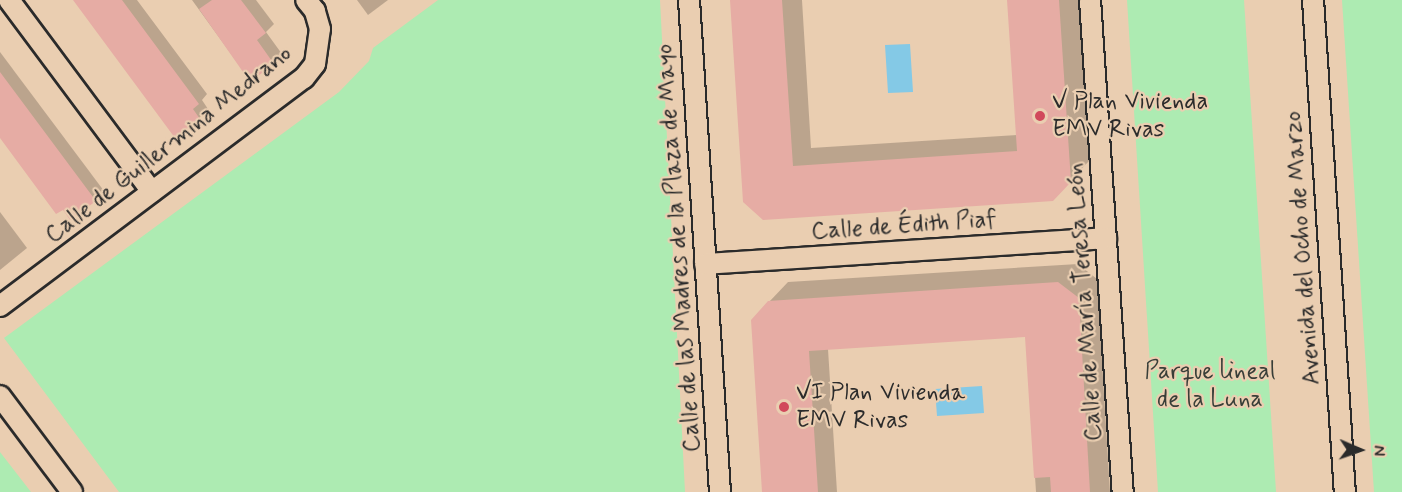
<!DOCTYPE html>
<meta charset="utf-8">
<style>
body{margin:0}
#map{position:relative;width:1402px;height:492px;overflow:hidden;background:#eaceb1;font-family:Mynerve,sans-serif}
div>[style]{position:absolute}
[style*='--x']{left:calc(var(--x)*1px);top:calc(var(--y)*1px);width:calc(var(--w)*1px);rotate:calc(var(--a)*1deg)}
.green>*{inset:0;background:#adebb2}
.water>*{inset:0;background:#84c9e6}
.shadow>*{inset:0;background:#0003}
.building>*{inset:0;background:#e6aca4}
.roads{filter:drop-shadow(2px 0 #2b2b2b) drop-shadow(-2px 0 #2b2b2b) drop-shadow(0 2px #2b2b2b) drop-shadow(0 -2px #2b2b2b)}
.street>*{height:20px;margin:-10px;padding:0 10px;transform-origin:10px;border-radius:10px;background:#eaceb1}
.dots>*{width:16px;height:16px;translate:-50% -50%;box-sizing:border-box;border:3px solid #eaceb1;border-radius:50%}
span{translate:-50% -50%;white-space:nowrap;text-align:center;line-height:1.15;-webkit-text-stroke:4.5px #eaceb1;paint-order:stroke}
.poi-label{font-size:24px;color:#2b2b2b}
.left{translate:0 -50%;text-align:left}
.street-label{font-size:24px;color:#2b2b2b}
.park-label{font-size:24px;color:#383e38}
.north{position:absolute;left:1330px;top:420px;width:60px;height:60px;-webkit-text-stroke:4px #eaceb1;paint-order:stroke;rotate:92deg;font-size:16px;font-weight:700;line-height:24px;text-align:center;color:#2b2b2b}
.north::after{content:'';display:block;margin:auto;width:21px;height:27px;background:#2b2b2b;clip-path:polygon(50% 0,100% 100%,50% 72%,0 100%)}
</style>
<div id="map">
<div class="green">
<i style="clip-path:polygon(438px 0,660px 0,685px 492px,119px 492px,4px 338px,339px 92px,369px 61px,373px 48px)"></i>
<i style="clip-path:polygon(1127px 0,1244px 0,1276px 492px,1158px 492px)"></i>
<i style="clip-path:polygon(1342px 0,1402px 0,1402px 492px,1374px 492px)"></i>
<i style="clip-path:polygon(0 452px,31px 492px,0 492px)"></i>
</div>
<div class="water">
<i style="clip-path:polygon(910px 44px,913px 92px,888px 93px,885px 45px)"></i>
<i style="clip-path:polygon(982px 386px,984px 413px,937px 416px,935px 389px)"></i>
</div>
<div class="shadow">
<i style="clip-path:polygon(74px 0,137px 0,207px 94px,202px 100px,208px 109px,199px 118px)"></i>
<i style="clip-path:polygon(192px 0,256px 0,274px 24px,266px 32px,282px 54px,250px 80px)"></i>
<i style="clip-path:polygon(357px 0,388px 0,368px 15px)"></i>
<i style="clip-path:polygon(732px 0,802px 0,811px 148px,1017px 135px,1009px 0,1079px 0,1089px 161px,1052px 200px,763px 218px)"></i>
<i style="clip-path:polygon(0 52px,104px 191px,95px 200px,0 136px)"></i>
<i style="clip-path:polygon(0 212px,27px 248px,0 270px)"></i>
<i style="clip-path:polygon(1078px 264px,1097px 279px,1110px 492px,1036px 492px,1026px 336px,828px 349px,837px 492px,763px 492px,769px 302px,788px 282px)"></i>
</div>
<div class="building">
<i style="clip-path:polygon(73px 0,122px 0,199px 104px,193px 109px,200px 119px,175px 138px)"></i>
<i style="clip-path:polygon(212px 0,241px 0,266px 33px,257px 40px,274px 64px,250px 82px,199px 9px)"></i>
<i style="clip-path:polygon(730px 0,782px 0,793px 166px,1017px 151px,1007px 0,1059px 0,1071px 182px,1053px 201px,763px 220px,743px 202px)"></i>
<i style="clip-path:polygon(0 72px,96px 201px,70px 220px,63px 210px,56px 214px,0 138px)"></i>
<i style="clip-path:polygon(1058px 282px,1079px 298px,1090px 492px,1051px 492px,1050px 477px,1034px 478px,1025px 337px,809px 351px,818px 492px,762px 492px,751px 320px,768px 301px)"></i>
</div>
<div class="roads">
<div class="street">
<i style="--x:9;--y:0;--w:239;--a:53.3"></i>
<i style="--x:689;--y:0;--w:493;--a:86.4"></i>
<i style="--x:1090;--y:0;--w:493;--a:86.2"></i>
<i style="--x:1313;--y:0;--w:493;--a:86.3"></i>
<i style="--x:705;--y:264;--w:402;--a:-3.7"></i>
<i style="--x:0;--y:306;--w:380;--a:-36.9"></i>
<i style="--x:304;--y:78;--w:18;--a:-52"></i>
<i style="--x:315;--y:64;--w:35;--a:-82"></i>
<i style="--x:320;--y:29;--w:19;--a:-106"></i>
<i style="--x:315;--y:11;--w:14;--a:-129"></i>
<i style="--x:0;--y:396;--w:120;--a:53.1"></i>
</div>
</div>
<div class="dots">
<i style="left:1040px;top:116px;background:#d1495b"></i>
<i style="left:784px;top:407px;background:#d1495b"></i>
</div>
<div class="poi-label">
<span class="left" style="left:1052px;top:116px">V Plan Vivienda<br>EMV Rivas</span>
<span class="left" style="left:796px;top:407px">VI Plan Vivienda<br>EMV Rivas</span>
</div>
<div class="street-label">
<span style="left:169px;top:145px;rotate:-38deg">Calle de Guillermina Medrano</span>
<span style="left:904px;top:226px;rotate:-4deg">Calle de Édith Piaf</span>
<span style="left:679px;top:248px;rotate:-94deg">Calle de las Madres de la Plaza de Mayo</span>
<span style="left:1303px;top:248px;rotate:-94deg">Avenida del Ocho de Marzo</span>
<span style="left:1085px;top:302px;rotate:-94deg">Calle de María Teresa León</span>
</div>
<div class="park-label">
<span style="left:1210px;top:386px">Parque lineal<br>de la Luna</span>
</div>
<div class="north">N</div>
</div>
